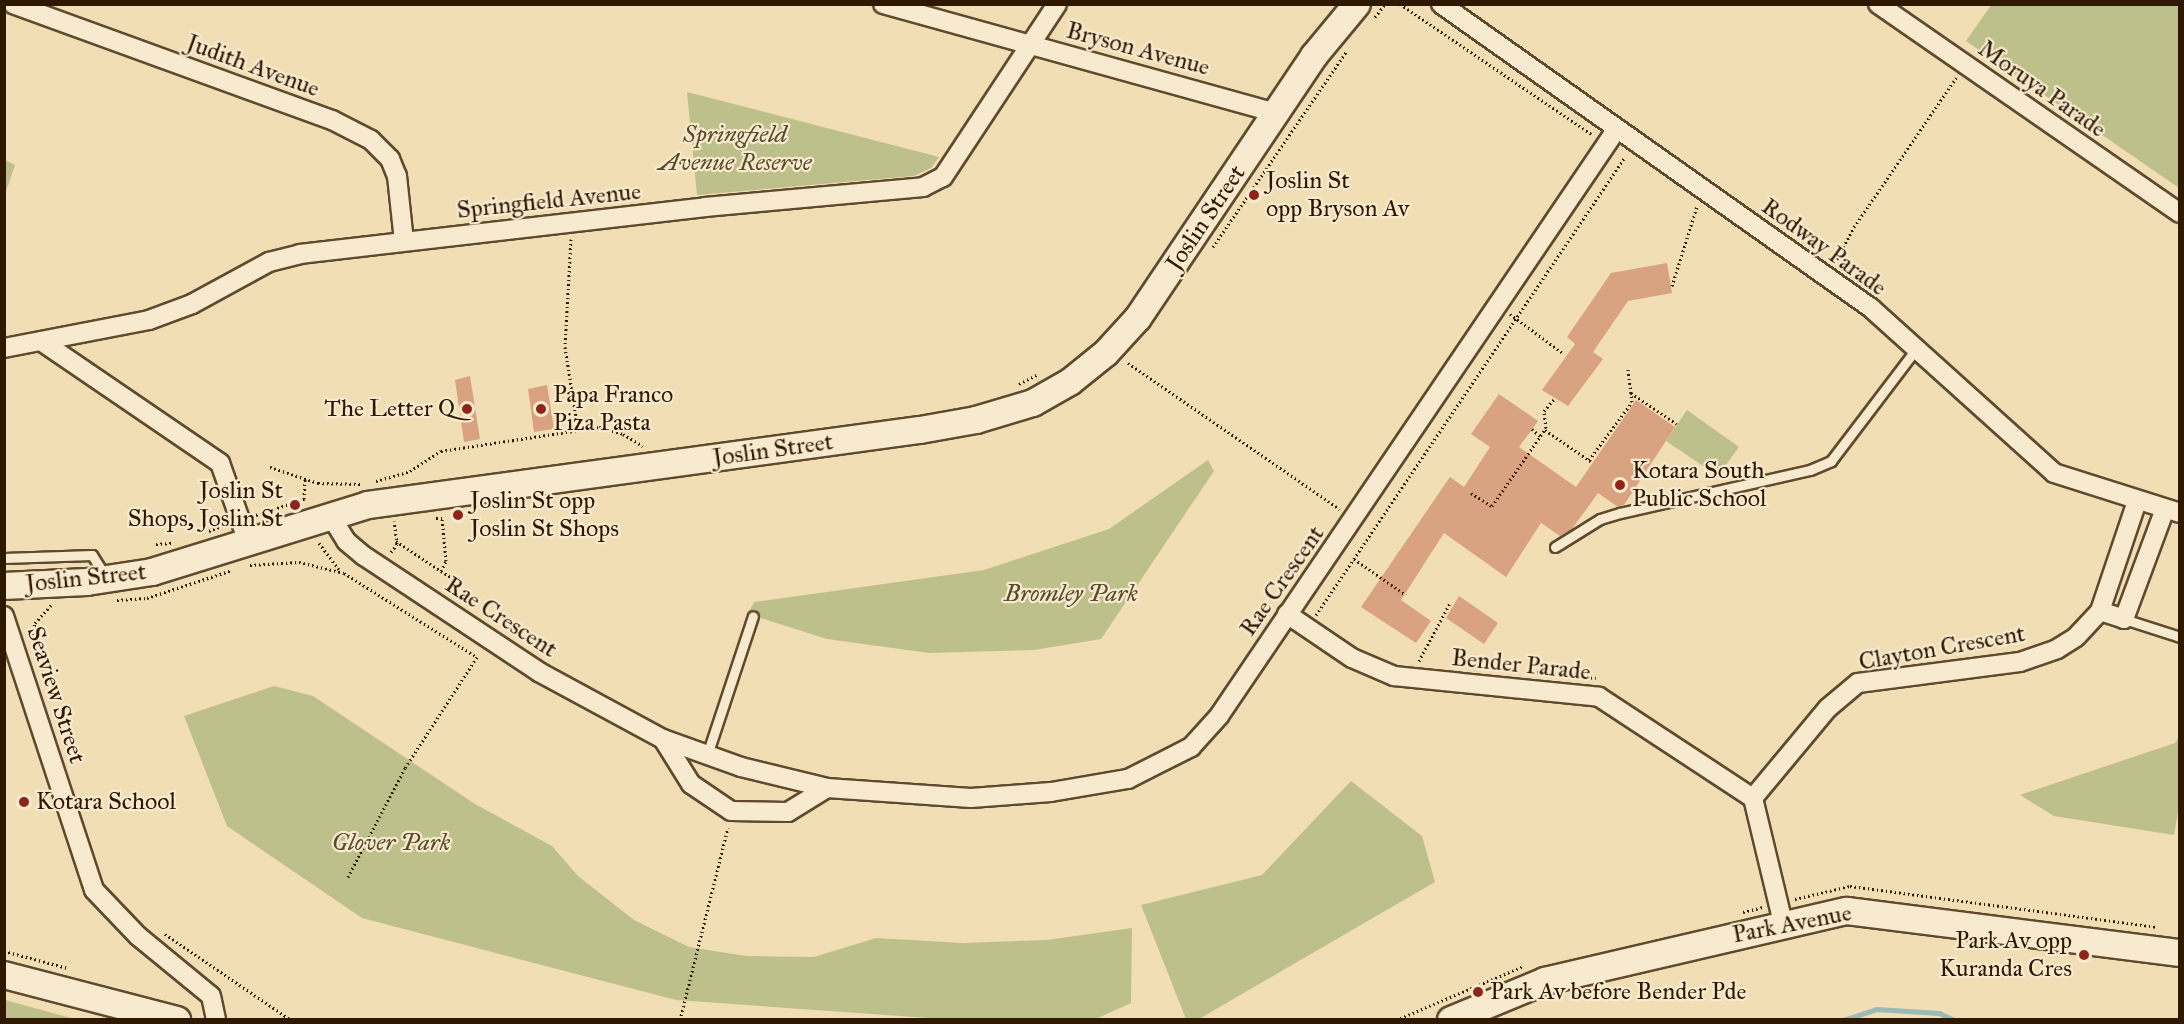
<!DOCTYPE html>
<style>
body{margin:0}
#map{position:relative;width:2184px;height:1024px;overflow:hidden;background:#f2deb5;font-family:"IM FELL Great Primer",serif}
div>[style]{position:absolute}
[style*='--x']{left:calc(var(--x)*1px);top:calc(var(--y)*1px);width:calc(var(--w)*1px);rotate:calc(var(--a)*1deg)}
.green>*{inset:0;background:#bec08b}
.stream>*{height:5px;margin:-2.5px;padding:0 2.5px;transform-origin:2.5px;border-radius:2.5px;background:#9dbbb6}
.building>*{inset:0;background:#d9a280}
.path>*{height:3px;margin-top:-1.5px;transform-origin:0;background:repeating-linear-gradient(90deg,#2e1900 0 1.5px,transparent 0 4.5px)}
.roads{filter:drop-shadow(2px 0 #5f4a2d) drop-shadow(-2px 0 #5f4a2d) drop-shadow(0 2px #5f4a2d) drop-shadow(0 -2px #5f4a2d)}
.lane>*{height:9px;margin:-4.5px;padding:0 4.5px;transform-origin:4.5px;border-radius:4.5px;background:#f7eacf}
.street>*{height:18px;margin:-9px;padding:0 9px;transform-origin:9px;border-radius:9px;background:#f7eacf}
.secondary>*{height:26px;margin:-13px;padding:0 13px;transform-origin:13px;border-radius:13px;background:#f7eacf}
.dots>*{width:16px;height:16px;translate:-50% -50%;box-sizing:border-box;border:3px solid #f7eacf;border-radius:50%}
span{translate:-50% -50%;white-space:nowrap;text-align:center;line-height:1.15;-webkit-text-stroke:4.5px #f7eacf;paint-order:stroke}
.street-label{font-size:24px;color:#2e1900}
.park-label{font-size:24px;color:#594b2a;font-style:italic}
.poi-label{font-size:24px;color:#2e1900}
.left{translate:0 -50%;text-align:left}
.right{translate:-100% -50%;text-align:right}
.frame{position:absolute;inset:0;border:6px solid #2e1900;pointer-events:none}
</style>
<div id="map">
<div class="green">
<i style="clip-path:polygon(1991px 5px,2179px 5px,2179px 188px,1966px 41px)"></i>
<i style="clip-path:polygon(687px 92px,939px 157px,931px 168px,914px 176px,697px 195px)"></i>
<i style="clip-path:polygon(5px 160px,15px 165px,5px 194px)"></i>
<i style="clip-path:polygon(1687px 410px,1739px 447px,1718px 476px,1666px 441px)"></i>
<i style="clip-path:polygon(1208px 460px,1214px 471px,1101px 639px,1034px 650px,929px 653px,827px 639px,748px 614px,754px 602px,984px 570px,1109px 529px)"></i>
<i style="clip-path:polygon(274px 686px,313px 696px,475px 804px,552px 846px,578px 876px,634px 920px,689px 947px,746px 956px,814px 957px,876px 938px,963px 943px,1047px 940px,1132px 928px,1131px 1003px,1096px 1019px,956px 1020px,676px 1000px,362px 918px,227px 826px,184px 716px)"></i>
<i style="clip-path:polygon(2179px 737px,2179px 806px,2174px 835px,2054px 816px,2020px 795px,2175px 743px)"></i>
<i style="clip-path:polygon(1351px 781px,1422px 836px,1435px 882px,1199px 1019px,1186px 1019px,1141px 905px,1262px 875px)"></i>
<i style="clip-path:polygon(5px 1000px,75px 1019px,5px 1019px)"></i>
</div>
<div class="stream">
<i style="--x:1843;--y:1020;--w:35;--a:-18"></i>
<i style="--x:1876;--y:1009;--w:63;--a:3.6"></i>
<i style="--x:1939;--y:1013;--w:17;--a:25"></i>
</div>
<div class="building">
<i style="clip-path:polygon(1667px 263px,1672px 293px,1628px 301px,1593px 352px,1603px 359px,1568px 406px,1542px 390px,1575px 344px,1567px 337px,1611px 273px)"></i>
<i style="clip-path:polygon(470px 376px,480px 439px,464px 442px,455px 380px)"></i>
<i style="clip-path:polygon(547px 385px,554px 429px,534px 432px,528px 389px)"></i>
<i style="clip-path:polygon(1499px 394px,1538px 421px,1519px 447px,1576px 487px,1636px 400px,1675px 427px,1624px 505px,1618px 507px,1598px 493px,1572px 529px,1560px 536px,1541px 523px,1506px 577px,1444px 533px,1401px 600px,1431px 621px,1416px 643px,1361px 607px,1450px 477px,1464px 487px,1490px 447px,1471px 434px)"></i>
<i style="clip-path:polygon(1459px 596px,1498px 623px,1484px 644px,1446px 618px)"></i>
</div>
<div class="path">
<i style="--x:1400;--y:4;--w:233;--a:34.2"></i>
<i style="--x:1375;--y:17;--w:16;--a:-52"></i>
<i style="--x:571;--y:239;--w:108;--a:93.2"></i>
<i style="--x:565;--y:347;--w:84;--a:81.1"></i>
<i style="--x:1213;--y:247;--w:236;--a:-55.7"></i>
<i style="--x:1835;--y:263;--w:41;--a:-62.2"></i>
<i style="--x:1854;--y:227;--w:181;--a:-55.6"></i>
<i style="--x:1672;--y:286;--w:84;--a:-72.6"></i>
<i style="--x:1510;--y:314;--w:67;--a:36.5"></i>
<i style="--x:1128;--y:363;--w:257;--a:34.6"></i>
<i style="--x:1019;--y:384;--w:20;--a:-27"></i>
<i style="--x:1631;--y:393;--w:55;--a:34"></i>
<i style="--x:1532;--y:429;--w:11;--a:41"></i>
<i style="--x:1545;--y:430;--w:58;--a:34.5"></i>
<i style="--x:1589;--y:460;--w:72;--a:-53.4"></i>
<i style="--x:1632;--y:402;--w:35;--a:-97"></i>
<i style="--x:270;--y:467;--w:51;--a:18.4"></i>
<i style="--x:318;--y:483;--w:43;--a:1.3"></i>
<i style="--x:376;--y:481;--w:35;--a:-16"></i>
<i style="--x:410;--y:471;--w:37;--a:-33"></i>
<i style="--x:441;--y:451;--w:160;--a:-8.6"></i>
<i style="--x:599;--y:427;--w:25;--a:16"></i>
<i style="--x:623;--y:434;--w:23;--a:31"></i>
<i style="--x:1471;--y:493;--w:25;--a:32"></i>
<i style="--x:1492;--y:506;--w:95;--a:-55.3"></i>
<i style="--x:1546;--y:428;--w:17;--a:-97"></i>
<i style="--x:1544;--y:411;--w:17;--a:-50"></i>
<i style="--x:256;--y:515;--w:51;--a:-18.4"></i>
<i style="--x:304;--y:499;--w:20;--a:-87"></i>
<i style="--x:209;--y:531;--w:17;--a:-21"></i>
<i style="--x:396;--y:541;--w:54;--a:33.7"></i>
<i style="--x:441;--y:571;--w:11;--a:-63"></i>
<i style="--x:446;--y:561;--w:43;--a:-95.3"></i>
<i style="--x:442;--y:518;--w:7;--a:180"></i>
<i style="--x:319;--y:543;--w:35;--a:53"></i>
<i style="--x:156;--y:544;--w:15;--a:-4"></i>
<i style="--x:391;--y:552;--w:10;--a:-53"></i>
<i style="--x:397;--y:544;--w:23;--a:-97"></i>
<i style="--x:1354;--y:559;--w:63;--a:34.7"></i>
<i style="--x:250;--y:565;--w:49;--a:-3.5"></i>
<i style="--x:299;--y:562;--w:46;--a:13.7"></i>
<i style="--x:344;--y:573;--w:157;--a:32.3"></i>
<i style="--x:477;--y:657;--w:132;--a:123"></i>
<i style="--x:405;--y:768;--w:125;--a:117.6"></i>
<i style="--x:441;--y:571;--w:19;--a:32"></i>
<i style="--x:117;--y:600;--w:30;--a:-4"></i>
<i style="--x:147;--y:598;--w:89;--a:-18.2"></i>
<i style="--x:1316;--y:615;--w:552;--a:-55.99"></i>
<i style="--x:31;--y:639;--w:16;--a:-76"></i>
<i style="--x:35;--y:623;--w:24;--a:-48"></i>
<i style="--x:1419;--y:661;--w:66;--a:-61.9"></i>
<i style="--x:1537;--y:672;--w:59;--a:5.8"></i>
<i style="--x:1795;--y:899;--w:57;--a:-13.3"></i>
<i style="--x:1850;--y:886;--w:309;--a:7.6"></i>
<i style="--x:1743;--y:912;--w:21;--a:-14"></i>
<i style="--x:165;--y:934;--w:153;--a:34.3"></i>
<i style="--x:4;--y:951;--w:66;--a:14.9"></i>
<i style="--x:680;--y:1020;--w:198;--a:-76"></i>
<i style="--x:1396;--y:1020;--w:139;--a:-22.9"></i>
</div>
<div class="roads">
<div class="lane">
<i style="--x:1555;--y:547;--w:53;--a:-31.9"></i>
<i style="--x:1600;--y:519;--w:21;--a:-17"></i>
<i style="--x:1620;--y:513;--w:195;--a:-12.8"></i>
<i style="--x:1810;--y:470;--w:23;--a:-23"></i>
<i style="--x:1831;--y:461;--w:141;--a:-52.8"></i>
<i style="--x:4;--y:558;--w:88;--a:-2"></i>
<i style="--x:92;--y:555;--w:25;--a:58"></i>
<i style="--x:2124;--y:619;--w:59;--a:17.8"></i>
<i style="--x:707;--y:755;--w:146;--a:-71.7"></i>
</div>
<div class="street">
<i style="--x:13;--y:4;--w:339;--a:20"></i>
<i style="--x:332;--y:120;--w:44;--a:27.1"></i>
<i style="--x:371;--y:140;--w:27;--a:45"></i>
<i style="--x:390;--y:159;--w:18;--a:68"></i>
<i style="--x:397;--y:176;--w:65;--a:83.9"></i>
<i style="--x:883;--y:4;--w:408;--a:15.5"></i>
<i style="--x:1441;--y:4;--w:527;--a:35.26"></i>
<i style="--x:1871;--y:308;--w:246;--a:42"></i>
<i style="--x:2054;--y:473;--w:132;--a:17.6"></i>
<i style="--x:1878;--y:4;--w:367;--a:34.7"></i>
<i style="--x:41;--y:341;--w:217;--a:34.3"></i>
<i style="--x:220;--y:463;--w:84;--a:70.5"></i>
<i style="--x:4;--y:348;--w:148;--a:-10.9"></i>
<i style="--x:149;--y:320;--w:46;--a:-20.4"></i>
<i style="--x:192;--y:304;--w:88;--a:-28.6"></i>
<i style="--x:269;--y:262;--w:32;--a:-14"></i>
<i style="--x:300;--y:254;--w:408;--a:-6.6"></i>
<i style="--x:705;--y:207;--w:219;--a:-5.2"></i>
<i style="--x:923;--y:187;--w:22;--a:-27"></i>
<i style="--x:943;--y:177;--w:207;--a:-56.6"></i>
<i style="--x:330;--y:515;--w:31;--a:58"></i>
<i style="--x:346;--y:541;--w:23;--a:40"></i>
<i style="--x:364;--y:556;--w:210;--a:33.5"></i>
<i style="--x:539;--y:672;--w:141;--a:28.4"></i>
<i style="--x:663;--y:739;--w:83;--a:19.7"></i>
<i style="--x:741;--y:767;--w:89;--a:13.7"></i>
<i style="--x:827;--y:788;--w:144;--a:4"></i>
<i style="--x:971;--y:798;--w:80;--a:-4.3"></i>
<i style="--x:1051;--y:792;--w:78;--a:-9.6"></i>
<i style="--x:1128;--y:779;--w:71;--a:-26.9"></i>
<i style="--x:1191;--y:747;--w:42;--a:-47.9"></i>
<i style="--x:1219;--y:716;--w:708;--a:-55.88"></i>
<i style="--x:2100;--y:611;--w:25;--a:18"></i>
<i style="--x:2124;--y:619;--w:117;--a:-69.6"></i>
<i style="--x:1287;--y:614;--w:78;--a:34.1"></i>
<i style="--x:1352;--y:658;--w:46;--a:23.2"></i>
<i style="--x:1394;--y:676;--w:206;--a:5.8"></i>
<i style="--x:1599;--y:697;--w:184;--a:33.3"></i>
<i style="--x:1753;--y:798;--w:129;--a:76.5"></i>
<i style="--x:4;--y:616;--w:288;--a:71.8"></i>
<i style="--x:94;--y:890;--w:64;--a:46.3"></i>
<i style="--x:138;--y:936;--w:94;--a:39.4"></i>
<i style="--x:211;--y:996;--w:25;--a:78"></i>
<i style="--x:663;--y:739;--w:53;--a:58.1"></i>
<i style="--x:691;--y:784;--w:48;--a:34"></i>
<i style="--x:731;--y:811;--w:57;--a:1"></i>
<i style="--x:788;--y:812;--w:46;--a:-31.6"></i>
<i style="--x:1753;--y:798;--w:117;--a:-50.2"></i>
<i style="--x:1828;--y:708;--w:39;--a:-40"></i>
<i style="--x:1858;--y:683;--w:163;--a:-7.4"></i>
<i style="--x:2020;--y:662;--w:39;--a:-19"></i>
<i style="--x:2057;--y:649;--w:22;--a:-32"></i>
<i style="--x:2076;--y:637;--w:35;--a:-47"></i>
<i style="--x:2100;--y:611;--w:116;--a:-71.4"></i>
</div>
<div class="secondary">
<i style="--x:4;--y:586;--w:83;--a:-2.8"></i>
<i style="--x:87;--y:582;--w:66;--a:-8.7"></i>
<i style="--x:152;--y:572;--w:226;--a:-17.2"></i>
<i style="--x:368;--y:505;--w:557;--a:-7.74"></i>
<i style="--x:920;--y:430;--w:57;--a:-10.1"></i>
<i style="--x:976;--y:420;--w:59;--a:-16.6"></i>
<i style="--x:1033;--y:403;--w:43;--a:-29.6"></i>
<i style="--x:1070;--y:382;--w:46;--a:-38.9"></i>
<i style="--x:1106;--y:353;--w:47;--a:-47.6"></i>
<i style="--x:1138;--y:318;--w:316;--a:-56.1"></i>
<i style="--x:1314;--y:56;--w:67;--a:-50.4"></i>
<i style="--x:4;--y:975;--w:179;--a:14.6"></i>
<i style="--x:1451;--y:1020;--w:102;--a:-22.5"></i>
<i style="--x:1545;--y:981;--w:310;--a:-13.1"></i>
<i style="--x:1847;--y:911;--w:336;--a:7.2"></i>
</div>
</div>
<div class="dots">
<i style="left:1254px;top:195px;background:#8f2418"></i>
<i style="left:467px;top:409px;background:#8f2418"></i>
<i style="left:541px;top:409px;background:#8f2418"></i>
<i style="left:1620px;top:485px;background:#8f2418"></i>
<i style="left:295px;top:505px;background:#8f2418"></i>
<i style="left:458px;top:515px;background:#8f2418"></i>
<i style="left:24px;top:802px;background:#8f2418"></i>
<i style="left:2084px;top:955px;background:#8f2418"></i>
<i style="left:1478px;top:992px;background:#8f2418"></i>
</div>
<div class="street-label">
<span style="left:1138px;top:49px;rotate:15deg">Bryson Avenue</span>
<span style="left:253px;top:66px;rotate:20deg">Judith Avenue</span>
<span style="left:2042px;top:89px;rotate:35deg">Moruya Parade</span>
<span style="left:549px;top:201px;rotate:-6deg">Springfield Avenue</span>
<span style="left:1206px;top:218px;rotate:-56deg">Joslin Street</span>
<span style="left:1824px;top:247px;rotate:36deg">Rodway Parade</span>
<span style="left:773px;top:450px;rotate:-8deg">Joslin Street</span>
<span style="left:86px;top:578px;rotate:-6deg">Joslin Street</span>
<span style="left:1282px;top:581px;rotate:-55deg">Rae Crescent</span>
<span style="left:501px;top:617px;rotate:33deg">Rae Crescent</span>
<span style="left:1942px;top:648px;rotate:-10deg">Clayton Crescent</span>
<span style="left:1521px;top:665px;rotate:6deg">Bender Parade</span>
<span style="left:56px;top:695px;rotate:72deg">Seaview Street</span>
<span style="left:1792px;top:924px;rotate:-11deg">Park Avenue</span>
</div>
<div class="park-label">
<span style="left:735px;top:149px">Springfield<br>Avenue Reserve</span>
<span style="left:1071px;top:594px">Bromley Park</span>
<span style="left:391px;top:843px">Glover Park</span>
</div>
<div class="poi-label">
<span class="left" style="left:1266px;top:195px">Joslin St<br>opp Bryson Av</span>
<span class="left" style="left:553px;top:409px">Papa Franco<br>Piza Pasta</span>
<span class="right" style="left:455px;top:409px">The Letter Q</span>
<span class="left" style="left:1632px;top:485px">Kotara South<br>Public School</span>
<span class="right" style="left:283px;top:505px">Joslin St<br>Shops, Joslin St</span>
<span class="left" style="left:470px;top:515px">Joslin St opp<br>Joslin St Shops</span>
<span class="left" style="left:36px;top:802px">Kotara School</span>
<span class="right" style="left:2072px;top:955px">Park Av opp<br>Kuranda Cres</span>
<span class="left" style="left:1490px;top:992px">Park Av before Bender Pde</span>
</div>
<div class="frame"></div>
</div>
